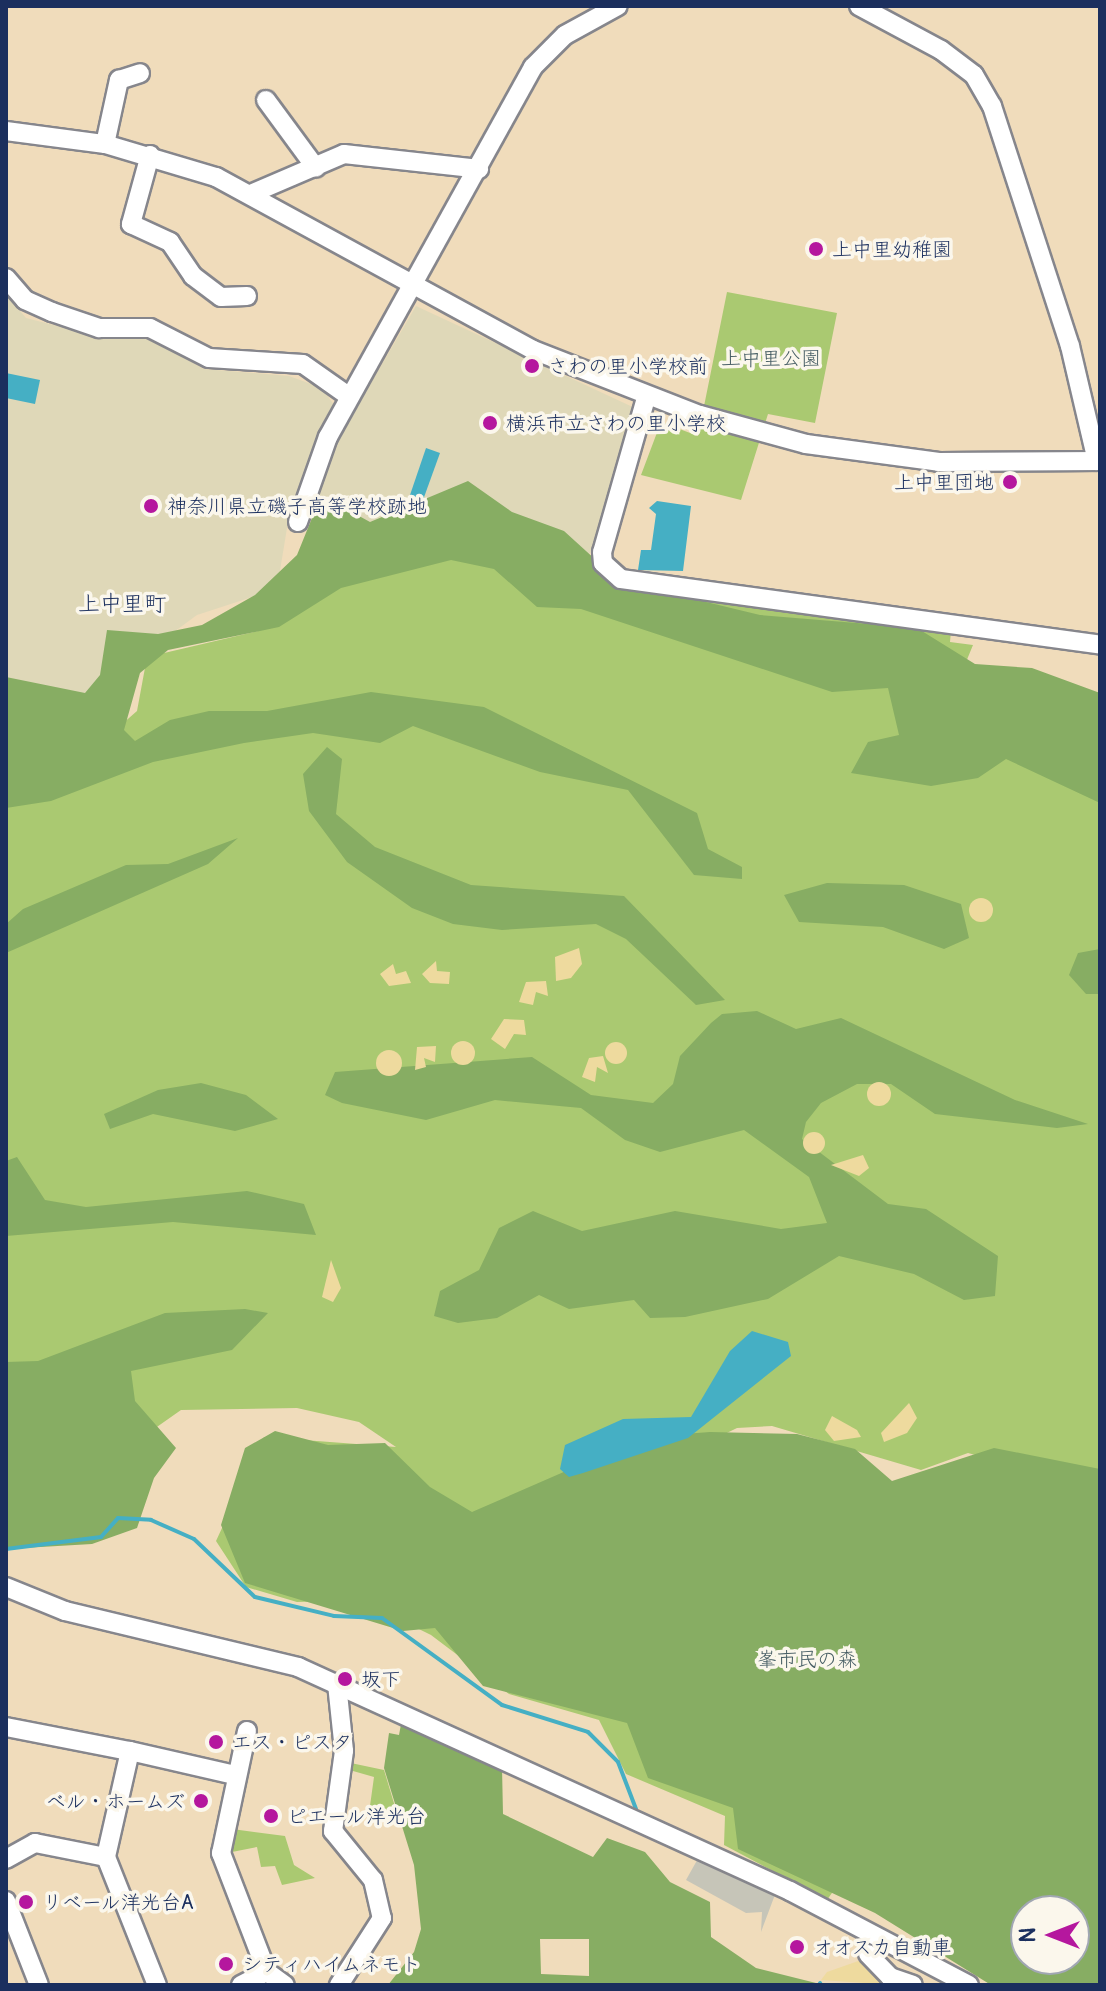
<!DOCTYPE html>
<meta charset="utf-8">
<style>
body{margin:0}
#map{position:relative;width:1106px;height:1991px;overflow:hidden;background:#f0dcbb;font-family:Pangolin,"Klee One",sans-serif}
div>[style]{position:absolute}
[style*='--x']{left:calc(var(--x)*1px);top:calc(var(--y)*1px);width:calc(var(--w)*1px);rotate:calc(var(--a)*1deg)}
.built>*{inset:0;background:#dfd8b8}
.industrial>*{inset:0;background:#c6c5b8}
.green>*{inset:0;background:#aac971}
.forest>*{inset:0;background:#87ad63}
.sand>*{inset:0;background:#eeda9e}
.round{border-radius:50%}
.water>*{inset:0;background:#45afc4}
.stream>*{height:4px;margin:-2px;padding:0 2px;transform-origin:2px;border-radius:2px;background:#45afc4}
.roads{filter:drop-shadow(2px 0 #86868c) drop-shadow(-2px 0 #86868c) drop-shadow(0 2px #86868c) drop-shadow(0 -2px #86868c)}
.minor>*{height:18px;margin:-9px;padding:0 9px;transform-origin:9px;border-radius:9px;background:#fff}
.dots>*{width:22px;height:22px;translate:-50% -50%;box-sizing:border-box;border:4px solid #fbf7ec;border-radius:50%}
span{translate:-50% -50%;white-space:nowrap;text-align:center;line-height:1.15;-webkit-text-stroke:7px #fbf7ec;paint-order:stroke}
.poi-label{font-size:20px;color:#1b2f5e}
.left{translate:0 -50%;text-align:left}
.right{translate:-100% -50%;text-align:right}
.park-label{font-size:20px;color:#465d64}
.neighbourhood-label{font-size:22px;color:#1b2f5e}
.frame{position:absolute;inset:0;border:8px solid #1b2f5e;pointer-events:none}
.north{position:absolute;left:1010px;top:1895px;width:80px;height:80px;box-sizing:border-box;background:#fbf7ec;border:2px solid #a1a7b3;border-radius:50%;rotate:270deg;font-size:22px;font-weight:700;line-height:32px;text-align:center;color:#1b2f5e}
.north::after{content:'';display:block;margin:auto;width:28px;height:36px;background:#b5179e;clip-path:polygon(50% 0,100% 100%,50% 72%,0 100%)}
</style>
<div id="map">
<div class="built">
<i style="clip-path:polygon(6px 294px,26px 318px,89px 334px,149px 339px,204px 369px,289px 376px,322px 388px,334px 405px,287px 528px,277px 589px,197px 615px,73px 706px,6px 688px)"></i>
<i style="clip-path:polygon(416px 306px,637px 409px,596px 551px,577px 558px,412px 512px,352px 526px,349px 508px,316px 503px,339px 438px)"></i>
</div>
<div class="industrial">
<i style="clip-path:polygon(700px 1855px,776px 1892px,761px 1932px,762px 1912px,746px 1913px,686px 1880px)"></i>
</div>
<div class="green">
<i style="clip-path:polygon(727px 292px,837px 313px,815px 423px,768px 414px,741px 500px,641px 475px,661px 422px,698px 436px)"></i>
<i style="clip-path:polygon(374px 543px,610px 590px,951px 631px,950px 642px,973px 645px,966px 662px,1100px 763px,1100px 1490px,968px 1453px,921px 1470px,772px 1426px,737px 1428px,655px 1468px,882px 1822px,827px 1900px,724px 1845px,725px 1816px,626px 1774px,599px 1720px,509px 1694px,431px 1635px,360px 1600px,297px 1602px,246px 1587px,216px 1541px,264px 1437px,396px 1447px,359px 1422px,297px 1408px,181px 1410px,6px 1533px,6px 764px,105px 739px,137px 711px,147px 657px,258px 631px)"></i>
<i style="clip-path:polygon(346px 1762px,384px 1770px,399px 1820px,369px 1813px,374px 1777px,346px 1769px)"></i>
<i style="clip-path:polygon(232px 1829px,285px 1836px,294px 1865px,315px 1878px,282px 1885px,275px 1866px,261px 1867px,257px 1847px,232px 1852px)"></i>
</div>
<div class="forest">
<i style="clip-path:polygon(468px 481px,512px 512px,564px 531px,619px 581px,760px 615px,917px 628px,975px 664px,1032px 668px,1100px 693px,1100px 803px,1006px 759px,978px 778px,931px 786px,851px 773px,868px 742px,899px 735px,888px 688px,832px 692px,581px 609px,537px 607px,494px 569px,451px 560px,341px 588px,279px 627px,168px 650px,140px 673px,124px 730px,135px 741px,170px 720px,209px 711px,267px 711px,371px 692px,484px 707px,697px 813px,708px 849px,742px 867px,742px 879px,694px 875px,628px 790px,540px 772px,413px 726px,380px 743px,313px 733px,244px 743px,153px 762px,51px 801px,6px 808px,6px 677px,85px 693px,100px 675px,107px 630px,158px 634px,202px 625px,255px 595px,297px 555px,312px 518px,330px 500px,370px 522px)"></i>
<i style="clip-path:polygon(327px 747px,342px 759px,336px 814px,375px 847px,471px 885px,624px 896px,725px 1000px,696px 1005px,626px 939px,596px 924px,502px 930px,453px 924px,412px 908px,347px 862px,309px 811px,303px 774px)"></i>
<i style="clip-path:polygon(238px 838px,208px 864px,6px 953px,6px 924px,23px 909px,126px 865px,168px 864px)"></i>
<i style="clip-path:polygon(827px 883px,904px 885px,961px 904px,969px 938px,944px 949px,883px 927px,799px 922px,784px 895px)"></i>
<i style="clip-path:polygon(1100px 949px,1100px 994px,1086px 994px,1069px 975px,1078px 953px)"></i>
<i style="clip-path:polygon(757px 1011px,796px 1029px,841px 1018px,1015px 1100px,1088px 1124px,1057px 1128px,935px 1114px,891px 1084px,857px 1084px,821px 1103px,806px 1122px,802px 1139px,888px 1204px,926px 1209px,998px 1256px,995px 1296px,964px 1300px,914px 1274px,839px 1256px,768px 1299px,685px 1317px,650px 1318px,634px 1300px,569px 1309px,539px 1295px,497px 1318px,458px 1323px,434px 1316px,440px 1291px,479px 1270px,499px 1228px,533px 1211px,582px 1231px,675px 1211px,781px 1229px,827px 1223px,809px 1177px,744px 1130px,660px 1152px,625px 1140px,581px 1108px,495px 1100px,426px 1120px,342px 1103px,325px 1095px,335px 1072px,532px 1057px,591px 1095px,653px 1103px,673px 1084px,680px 1056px,711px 1023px,722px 1014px)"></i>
<i style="clip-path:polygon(201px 1083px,246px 1095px,278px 1119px,235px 1131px,153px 1114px,110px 1129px,104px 1114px,158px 1090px)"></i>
<i style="clip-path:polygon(17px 1157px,45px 1200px,86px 1207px,247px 1191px,304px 1204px,316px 1235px,173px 1222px,6px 1236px,6px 1161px)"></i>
<i style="clip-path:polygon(245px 1309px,268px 1313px,232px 1350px,131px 1371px,135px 1401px,176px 1448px,154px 1478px,137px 1528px,92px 1544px,6px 1549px,6px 1362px,38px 1361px,165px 1313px)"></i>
<i style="clip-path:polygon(evenodd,275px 1431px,328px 1445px,385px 1443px,430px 1487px,472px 1512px,644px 1437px,710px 1432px,797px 1434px,855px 1449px,892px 1481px,994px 1448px,1100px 1469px,1100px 1985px,991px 1985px,875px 1913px,738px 1849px,733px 1808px,648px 1778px,627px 1723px,483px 1686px,435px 1628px,403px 1631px,245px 1583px,221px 1525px,245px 1448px,275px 1431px,1026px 1911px,1074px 1911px,1074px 1959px,1026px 1959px,1026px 1911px)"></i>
<i style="clip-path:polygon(evenodd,402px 1719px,502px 1767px,503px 1814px,593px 1857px,607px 1838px,645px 1852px,670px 1882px,710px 1902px,711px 1937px,756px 1968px,824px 1985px,388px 1985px,414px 1952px,421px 1929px,414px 1865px,384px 1768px,389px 1733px,399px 1735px,402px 1719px,540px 1939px,589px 1939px,589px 1976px,541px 1974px,540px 1939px)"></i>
</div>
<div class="sand">
<i class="round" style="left:969px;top:898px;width:24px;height:24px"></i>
<i style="clip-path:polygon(579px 948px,582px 964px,571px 978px,556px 981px,555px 957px)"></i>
<i style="clip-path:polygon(436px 961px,437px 971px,450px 972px,449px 984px,430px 983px,422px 974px)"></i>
<i style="clip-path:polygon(393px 964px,396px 974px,406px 971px,411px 983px,389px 986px,380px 974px)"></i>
<i style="clip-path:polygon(546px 981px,548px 996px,536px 992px,533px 1005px,519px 1002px,526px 982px)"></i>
<i style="clip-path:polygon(504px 1019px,524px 1020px,526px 1035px,514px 1034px,505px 1049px,491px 1039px)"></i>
<i class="round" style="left:451px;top:1041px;width:24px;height:24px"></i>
<i class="round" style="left:605px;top:1042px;width:22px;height:22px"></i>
<i style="clip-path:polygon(436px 1046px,435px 1062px,424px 1058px,426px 1067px,415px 1070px,417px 1047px)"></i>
<i class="round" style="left:376px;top:1050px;width:26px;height:26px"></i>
<i style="clip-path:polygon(603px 1056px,608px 1073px,597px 1067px,595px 1082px,582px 1077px,589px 1058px)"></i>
<i class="round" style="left:867px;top:1082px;width:24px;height:24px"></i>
<i class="round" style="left:803px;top:1132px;width:22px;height:22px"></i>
<i style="clip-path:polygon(863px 1155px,869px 1168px,859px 1176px,831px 1165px)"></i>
<i style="clip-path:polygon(331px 1260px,341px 1288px,333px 1302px,322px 1297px)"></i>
<i style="clip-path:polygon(909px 1403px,917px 1418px,907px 1433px,884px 1442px,881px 1433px)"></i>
<i style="clip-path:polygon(832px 1416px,857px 1430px,861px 1437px,834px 1441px,825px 1430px)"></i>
<i style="clip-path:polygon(864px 1959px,894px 1985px,821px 1980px,827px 1972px)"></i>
</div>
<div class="water">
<i style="clip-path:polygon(6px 373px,40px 380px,35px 404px,6px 398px)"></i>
<i style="clip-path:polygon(426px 448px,440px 453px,423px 500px,410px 495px)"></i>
<i style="clip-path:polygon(657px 501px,691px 506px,683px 571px,638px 570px,641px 550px,651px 550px,656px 514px,649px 508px)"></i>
<i style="clip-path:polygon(752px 1331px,788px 1342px,791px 1356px,688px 1438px,583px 1473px,569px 1477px,560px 1469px,565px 1445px,623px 1419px,691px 1417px,730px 1351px)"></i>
</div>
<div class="stream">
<i style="--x:6;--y:1549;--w:96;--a:-7.2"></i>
<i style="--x:101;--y:1537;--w:25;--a:-48"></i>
<i style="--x:118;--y:1518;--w:33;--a:3"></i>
<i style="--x:151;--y:1520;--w:47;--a:23.8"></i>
<i style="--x:194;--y:1539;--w:84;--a:43.6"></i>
<i style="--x:255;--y:1597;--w:81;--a:13.5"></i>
<i style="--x:334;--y:1616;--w:48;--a:2.4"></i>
<i style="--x:382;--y:1618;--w:148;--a:35.9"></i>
<i style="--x:502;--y:1705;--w:90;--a:17.4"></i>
<i style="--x:588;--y:1732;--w:42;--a:45"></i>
<i style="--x:618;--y:1762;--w:50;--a:69"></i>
<i style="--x:820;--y:1983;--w:2;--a:63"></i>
</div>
<div class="roads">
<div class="minor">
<i style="--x:859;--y:6;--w:93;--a:28.2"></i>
<i style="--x:941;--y:50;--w:41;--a:37.1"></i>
<i style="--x:974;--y:75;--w:36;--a:60"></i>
<i style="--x:992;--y:106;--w:252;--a:72"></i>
<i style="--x:1070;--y:346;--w:118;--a:76.8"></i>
<i style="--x:266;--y:100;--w:84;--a:53.7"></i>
<i style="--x:6;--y:131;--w:100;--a:7.5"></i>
<i style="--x:105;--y:144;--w:116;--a:16.6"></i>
<i style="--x:216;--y:177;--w:361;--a:28.6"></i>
<i style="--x:533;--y:350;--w:179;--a:21.3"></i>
<i style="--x:700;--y:415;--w:110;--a:15.3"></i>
<i style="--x:806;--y:444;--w:134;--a:7.7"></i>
<i style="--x:939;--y:462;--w:161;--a:-0.4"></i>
<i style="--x:105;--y:144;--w:66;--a:-77.7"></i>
<i style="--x:119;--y:80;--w:22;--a:-18"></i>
<i style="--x:150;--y:155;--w:72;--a:105.4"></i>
<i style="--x:131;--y:224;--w:43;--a:24.8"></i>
<i style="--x:170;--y:242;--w:41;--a:55.9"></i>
<i style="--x:193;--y:276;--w:35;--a:37"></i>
<i style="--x:221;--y:297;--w:26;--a:-2"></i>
<i style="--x:253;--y:193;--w:99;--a:-23.2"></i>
<i style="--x:344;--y:154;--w:136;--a:6.3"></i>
<i style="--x:6;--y:278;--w:29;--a:49"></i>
<i style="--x:25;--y:300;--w:30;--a:24"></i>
<i style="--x:52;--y:312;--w:50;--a:18.8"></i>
<i style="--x:99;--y:328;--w:51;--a:0"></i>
<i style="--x:150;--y:328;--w:66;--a:27"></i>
<i style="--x:209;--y:358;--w:94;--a:3.7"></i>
<i style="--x:303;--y:364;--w:57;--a:35.1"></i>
<i style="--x:646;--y:398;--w:160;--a:105.9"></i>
<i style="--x:602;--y:552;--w:11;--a:85"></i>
<i style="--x:603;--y:563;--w:24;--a:42"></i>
<i style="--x:621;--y:579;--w:484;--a:7.8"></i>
<i style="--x:298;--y:522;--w:90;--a:-70.6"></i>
<i style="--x:328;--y:437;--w:423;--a:-61"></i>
<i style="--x:533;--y:67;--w:45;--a:-45"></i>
<i style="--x:565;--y:35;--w:60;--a:-28.7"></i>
<i style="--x:6;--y:1587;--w:64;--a:22.1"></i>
<i style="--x:65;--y:1611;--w:240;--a:13.5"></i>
<i style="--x:298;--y:1667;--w:541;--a:24.48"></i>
<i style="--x:790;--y:1891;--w:202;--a:27.7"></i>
<i style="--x:337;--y:1684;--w:67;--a:84"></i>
<i style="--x:344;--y:1751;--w:81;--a:97.8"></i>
<i style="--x:333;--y:1831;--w:63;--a:50.8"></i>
<i style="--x:373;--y:1880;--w:39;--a:77"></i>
<i style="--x:382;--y:1918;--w:80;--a:122.7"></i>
<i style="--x:6;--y:1727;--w:126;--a:11"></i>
<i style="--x:130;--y:1751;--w:109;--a:102.8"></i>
<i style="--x:106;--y:1857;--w:138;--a:68.3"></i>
<i style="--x:247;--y:1731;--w:125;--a:102"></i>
<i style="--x:221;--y:1853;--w:128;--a:68.9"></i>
<i style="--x:267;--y:1972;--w:22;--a:36"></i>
<i style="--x:130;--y:1751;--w:108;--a:12.9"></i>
<i style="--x:6;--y:1859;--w:33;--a:-29"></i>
<i style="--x:35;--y:1843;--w:72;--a:11.2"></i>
<i style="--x:6;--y:1901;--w:90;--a:68.6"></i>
<i style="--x:868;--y:1954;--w:32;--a:46"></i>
<i style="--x:890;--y:1977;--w:24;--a:19"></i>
<i style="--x:241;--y:1985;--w:29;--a:-27"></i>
</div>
</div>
<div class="dots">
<i style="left:816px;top:249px;background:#b5179e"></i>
<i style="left:532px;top:366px;background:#b5179e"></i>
<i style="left:490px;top:423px;background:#b5179e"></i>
<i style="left:1010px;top:482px;background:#b5179e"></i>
<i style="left:151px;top:506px;background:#b5179e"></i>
<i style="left:345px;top:1679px;background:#b5179e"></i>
<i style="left:216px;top:1742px;background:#b5179e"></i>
<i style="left:201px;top:1801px;background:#b5179e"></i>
<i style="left:271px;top:1816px;background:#b5179e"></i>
<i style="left:26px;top:1902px;background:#b5179e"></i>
<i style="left:797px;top:1947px;background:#b5179e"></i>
<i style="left:226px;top:1964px;background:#b5179e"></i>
</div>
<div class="poi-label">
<span class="left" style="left:832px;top:249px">上中里幼稚園</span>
<span class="left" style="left:548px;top:366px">さわの里小学校前</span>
<span class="left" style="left:506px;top:423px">横浜市立さわの里小学校</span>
<span class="right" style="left:994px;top:482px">上中里団地</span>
<span class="left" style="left:167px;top:506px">神奈川県立磯子高等学校跡地</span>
<span class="left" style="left:361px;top:1679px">坂下</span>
<span class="left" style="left:232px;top:1742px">エス・ピスタ</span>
<span class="right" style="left:185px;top:1801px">ベル・ホームズ</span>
<span class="left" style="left:287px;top:1816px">ピエール洋光台</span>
<span class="left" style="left:42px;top:1902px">リベール洋光台A</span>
<span class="left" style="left:813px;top:1947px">オオスカ自動車</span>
<span class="left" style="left:242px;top:1964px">シティハイムネモト</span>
</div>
<div class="park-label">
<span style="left:771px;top:358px">上中里公園</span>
<span style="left:807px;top:1659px">峯市民の森</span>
</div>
<div class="neighbourhood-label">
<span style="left:122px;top:605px">上中里町</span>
</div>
<div class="frame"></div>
<div class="north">N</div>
</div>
